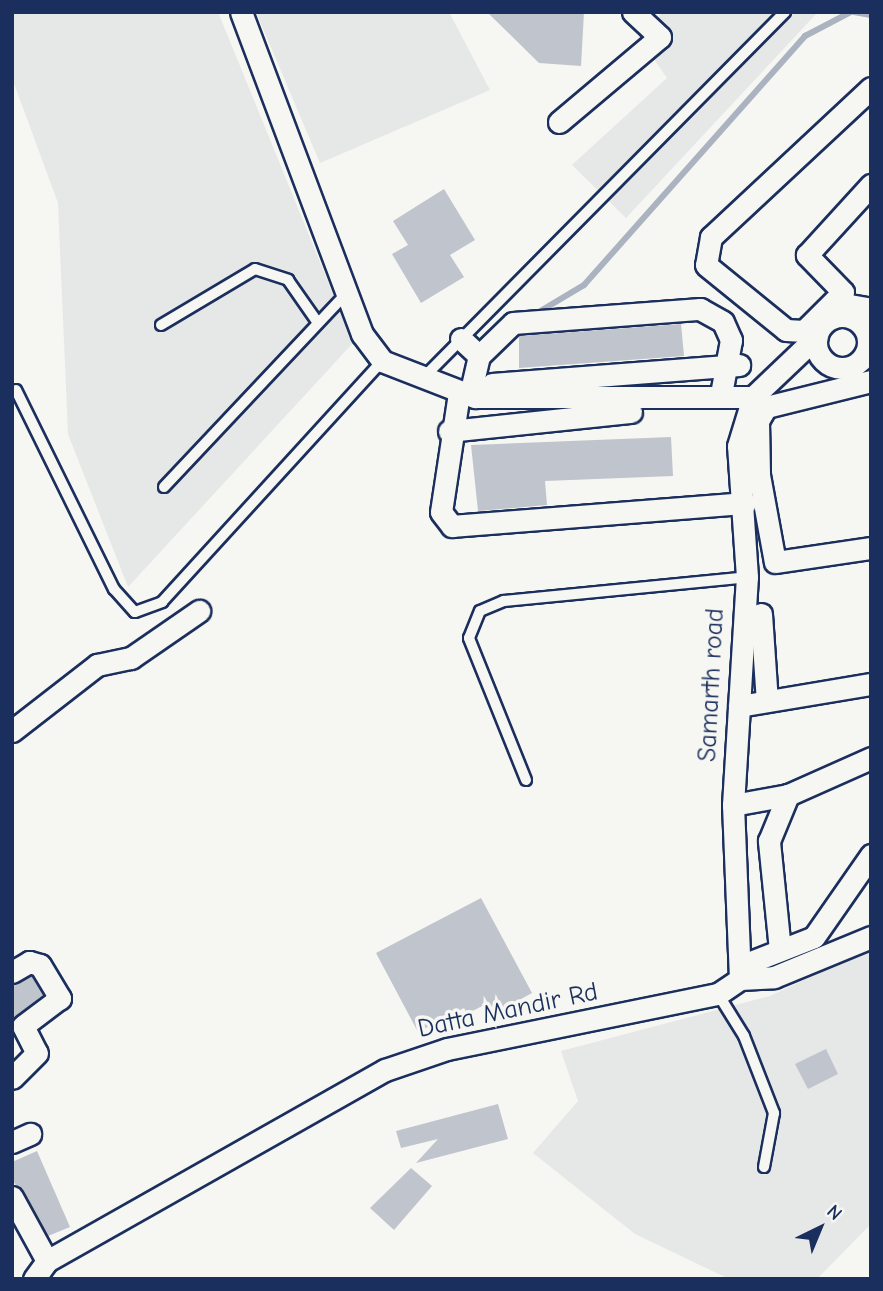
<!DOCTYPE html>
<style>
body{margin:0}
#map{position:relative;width:883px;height:1291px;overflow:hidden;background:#f6f6f2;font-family:"Comic Neue",sans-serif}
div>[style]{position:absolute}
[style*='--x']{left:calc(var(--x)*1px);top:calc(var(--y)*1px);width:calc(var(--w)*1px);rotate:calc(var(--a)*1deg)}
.built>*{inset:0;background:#e6e7e7}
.stream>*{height:6px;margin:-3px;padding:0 3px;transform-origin:3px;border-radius:3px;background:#abb2c0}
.building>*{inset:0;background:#c0c4cd}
.roads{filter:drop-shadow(2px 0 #1b2f5e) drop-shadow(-2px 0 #1b2f5e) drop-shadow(0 2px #1b2f5e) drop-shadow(0 -2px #1b2f5e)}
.service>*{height:10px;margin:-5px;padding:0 5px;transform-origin:5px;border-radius:5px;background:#f6f6f2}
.minor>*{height:21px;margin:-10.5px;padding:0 10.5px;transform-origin:10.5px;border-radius:10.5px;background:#f6f6f2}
.minor>.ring{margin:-10.5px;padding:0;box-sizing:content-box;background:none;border:21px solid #f6f6f2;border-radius:50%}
span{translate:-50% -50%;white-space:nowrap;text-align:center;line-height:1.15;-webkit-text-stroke:7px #f6f6f2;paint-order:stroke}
.street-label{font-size:26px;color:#1b2f5e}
.frame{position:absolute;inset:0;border:14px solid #1b2f5e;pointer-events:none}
.north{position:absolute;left:785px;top:1193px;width:70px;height:70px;-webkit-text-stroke:5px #f6f6f2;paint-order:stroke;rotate:43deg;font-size:19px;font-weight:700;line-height:28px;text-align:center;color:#1b2f5e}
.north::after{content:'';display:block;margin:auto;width:24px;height:32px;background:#1b2f5e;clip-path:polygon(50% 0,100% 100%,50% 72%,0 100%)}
</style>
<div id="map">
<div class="built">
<i style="clip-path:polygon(12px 12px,218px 12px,353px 343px,128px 587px,68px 434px,58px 203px,12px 78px)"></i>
<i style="clip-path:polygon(256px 12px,449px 12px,490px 90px,320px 163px)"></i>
<i style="clip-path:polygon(663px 12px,818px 12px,626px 218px,572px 165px,667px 78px,638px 36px)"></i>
<i style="clip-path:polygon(871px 949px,871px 1224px,817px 1279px,729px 1279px,635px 1234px,533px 1153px,578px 1101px,561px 1051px,770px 996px)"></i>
</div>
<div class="stream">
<i style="--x:854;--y:12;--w:17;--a:10"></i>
<i style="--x:537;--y:313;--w:55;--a:-30.8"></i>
<i style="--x:584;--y:285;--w:333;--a:-48.4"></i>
<i style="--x:805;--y:36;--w:52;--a:-27.6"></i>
</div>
<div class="building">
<i style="clip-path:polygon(487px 12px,584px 12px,581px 66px,539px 63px)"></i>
<i style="clip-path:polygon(444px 189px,475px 240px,450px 255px,464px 277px,421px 303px,392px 254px,408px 245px,393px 221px)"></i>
<i style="clip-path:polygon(681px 324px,684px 356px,519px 368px,519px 336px)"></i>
<i style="clip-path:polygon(671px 437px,673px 476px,545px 481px,547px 505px,478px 511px,471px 445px)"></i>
<i style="clip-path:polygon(481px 898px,532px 993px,490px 1016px,484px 1005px,467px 1014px,464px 1008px,418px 1032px,376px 953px)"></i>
<i style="clip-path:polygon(32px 976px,43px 995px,12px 1019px,12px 985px)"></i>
<i style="clip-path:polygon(826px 1049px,838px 1074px,808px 1089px,795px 1064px)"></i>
<i style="clip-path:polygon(498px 1104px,508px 1139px,416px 1163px,438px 1139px,401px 1148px,396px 1131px)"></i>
<i style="clip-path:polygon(37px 1151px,70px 1227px,48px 1236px,12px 1179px,12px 1162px)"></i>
<i style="clip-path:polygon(411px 1168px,432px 1186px,394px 1230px,370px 1208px)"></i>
</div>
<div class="roads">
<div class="service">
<i style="--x:161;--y:325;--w:109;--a:-30.8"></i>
<i style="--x:255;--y:269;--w:35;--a:18"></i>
<i style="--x:288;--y:280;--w:52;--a:55.1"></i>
<i style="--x:423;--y:378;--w:515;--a:-45.31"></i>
<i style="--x:16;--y:390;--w:222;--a:63.8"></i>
<i style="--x:114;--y:589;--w:31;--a:48"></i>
<i style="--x:135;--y:612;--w:29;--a:-20"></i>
<i style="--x:162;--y:602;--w:326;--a:-47.6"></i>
<i style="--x:164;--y:487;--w:267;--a:-46.7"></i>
<i style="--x:526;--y:780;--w:153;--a:-111.9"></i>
<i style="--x:469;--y:638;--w:29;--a:-68"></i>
<i style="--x:480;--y:611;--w:26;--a:-23"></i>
<i style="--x:504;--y:601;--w:244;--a:-5.6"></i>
<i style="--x:718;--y:994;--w:49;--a:58.2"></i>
<i style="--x:744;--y:1036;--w:83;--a:68.7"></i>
<i style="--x:774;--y:1113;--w:55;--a:100.5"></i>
</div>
<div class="minor">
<i style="--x:241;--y:12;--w:344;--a:69.4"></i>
<i style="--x:362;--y:334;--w:34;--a:53"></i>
<i style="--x:382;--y:361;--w:100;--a:21.2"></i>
<i style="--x:475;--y:397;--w:278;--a:0"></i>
<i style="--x:871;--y:88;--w:219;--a:137"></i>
<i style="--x:711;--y:237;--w:28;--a:100"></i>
<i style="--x:706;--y:265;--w:103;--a:39.1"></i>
<i style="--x:786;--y:330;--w:18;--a:3"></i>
<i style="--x:804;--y:331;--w:55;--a:-45"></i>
<i style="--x:843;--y:292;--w:52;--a:-134.2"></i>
<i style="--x:807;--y:255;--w:95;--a:-47.6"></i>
<i style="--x:559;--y:122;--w:132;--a:-40.1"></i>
<i style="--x:660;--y:37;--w:37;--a:-137"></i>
<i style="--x:838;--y:303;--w:34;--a:10"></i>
<i class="ring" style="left:816px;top:316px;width:31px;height:31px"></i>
<i style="--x:461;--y:339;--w:25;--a:43"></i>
<i style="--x:871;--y:381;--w:108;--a:166.1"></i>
<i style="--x:766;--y:407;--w:16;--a:120"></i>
<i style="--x:758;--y:421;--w:54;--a:88.9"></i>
<i style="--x:759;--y:475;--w:88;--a:79.6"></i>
<i style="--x:775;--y:562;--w:97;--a:-8.3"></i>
<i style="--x:492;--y:384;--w:248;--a:-4.4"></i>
<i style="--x:472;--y:386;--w:31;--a:-77"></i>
<i style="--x:479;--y:356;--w:47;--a:-44.1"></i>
<i style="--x:513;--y:323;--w:188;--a:-4.3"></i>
<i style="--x:700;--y:309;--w:26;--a:29"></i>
<i style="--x:723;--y:322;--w:20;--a:66"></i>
<i style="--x:731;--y:340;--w:55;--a:100.5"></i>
<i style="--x:459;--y:393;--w:120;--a:98.6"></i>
<i style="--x:441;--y:512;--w:18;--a:52"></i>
<i style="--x:452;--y:526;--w:294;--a:-4.5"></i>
<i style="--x:449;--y:431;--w:183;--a:-6"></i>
<i style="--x:761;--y:614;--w:87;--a:86.1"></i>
<i style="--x:739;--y:706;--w:134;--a:-9.5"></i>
<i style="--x:12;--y:731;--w:108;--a:-37.8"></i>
<i style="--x:97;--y:665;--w:35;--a:-12"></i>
<i style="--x:131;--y:658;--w:83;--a:-34.7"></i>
<i style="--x:733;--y:805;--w:56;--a:-10.3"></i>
<i style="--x:788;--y:795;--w:91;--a:-24"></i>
<i style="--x:780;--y:950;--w:110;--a:-95.8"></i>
<i style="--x:769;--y:841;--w:50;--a:-67.6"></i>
<i style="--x:743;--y:965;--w:76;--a:-21.5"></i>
<i style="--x:814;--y:937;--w:100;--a:-55.2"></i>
<i style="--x:12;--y:972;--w:20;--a:-30"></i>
<i style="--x:29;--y:962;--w:11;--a:15"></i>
<i style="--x:40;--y:965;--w:39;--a:59"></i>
<i style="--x:60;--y:998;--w:46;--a:142.9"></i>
<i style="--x:23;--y:1026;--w:30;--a:63"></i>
<i style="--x:37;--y:1053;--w:35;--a:135"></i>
<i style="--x:740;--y:979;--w:174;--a:-92.3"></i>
<i style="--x:733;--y:805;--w:228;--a:-86.5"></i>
<i style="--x:747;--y:577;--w:131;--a:-93.9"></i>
<i style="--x:738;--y:446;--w:51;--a:-73"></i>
<i style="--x:753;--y:397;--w:88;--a:-43.6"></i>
<i style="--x:12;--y:1142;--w:20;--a:-24"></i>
<i style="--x:12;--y:1197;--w:73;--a:61.3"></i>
<i style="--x:34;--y:1279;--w:22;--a:-54"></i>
<i style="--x:47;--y:1261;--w:388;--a:-29.5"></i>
<i style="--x:385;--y:1070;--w:65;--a:-18.7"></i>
<i style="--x:447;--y:1049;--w:277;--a:-11.5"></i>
<i style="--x:718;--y:994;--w:27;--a:-34"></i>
<i style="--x:740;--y:979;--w:34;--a:-3"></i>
<i style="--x:774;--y:977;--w:105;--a:-22.4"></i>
</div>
</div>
<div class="street-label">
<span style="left:712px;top:685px;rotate:-87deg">Samarth road</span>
<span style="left:508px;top:1011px;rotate:-12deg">Datta Mandir Rd</span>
</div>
<div class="frame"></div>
<div class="north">N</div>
</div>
